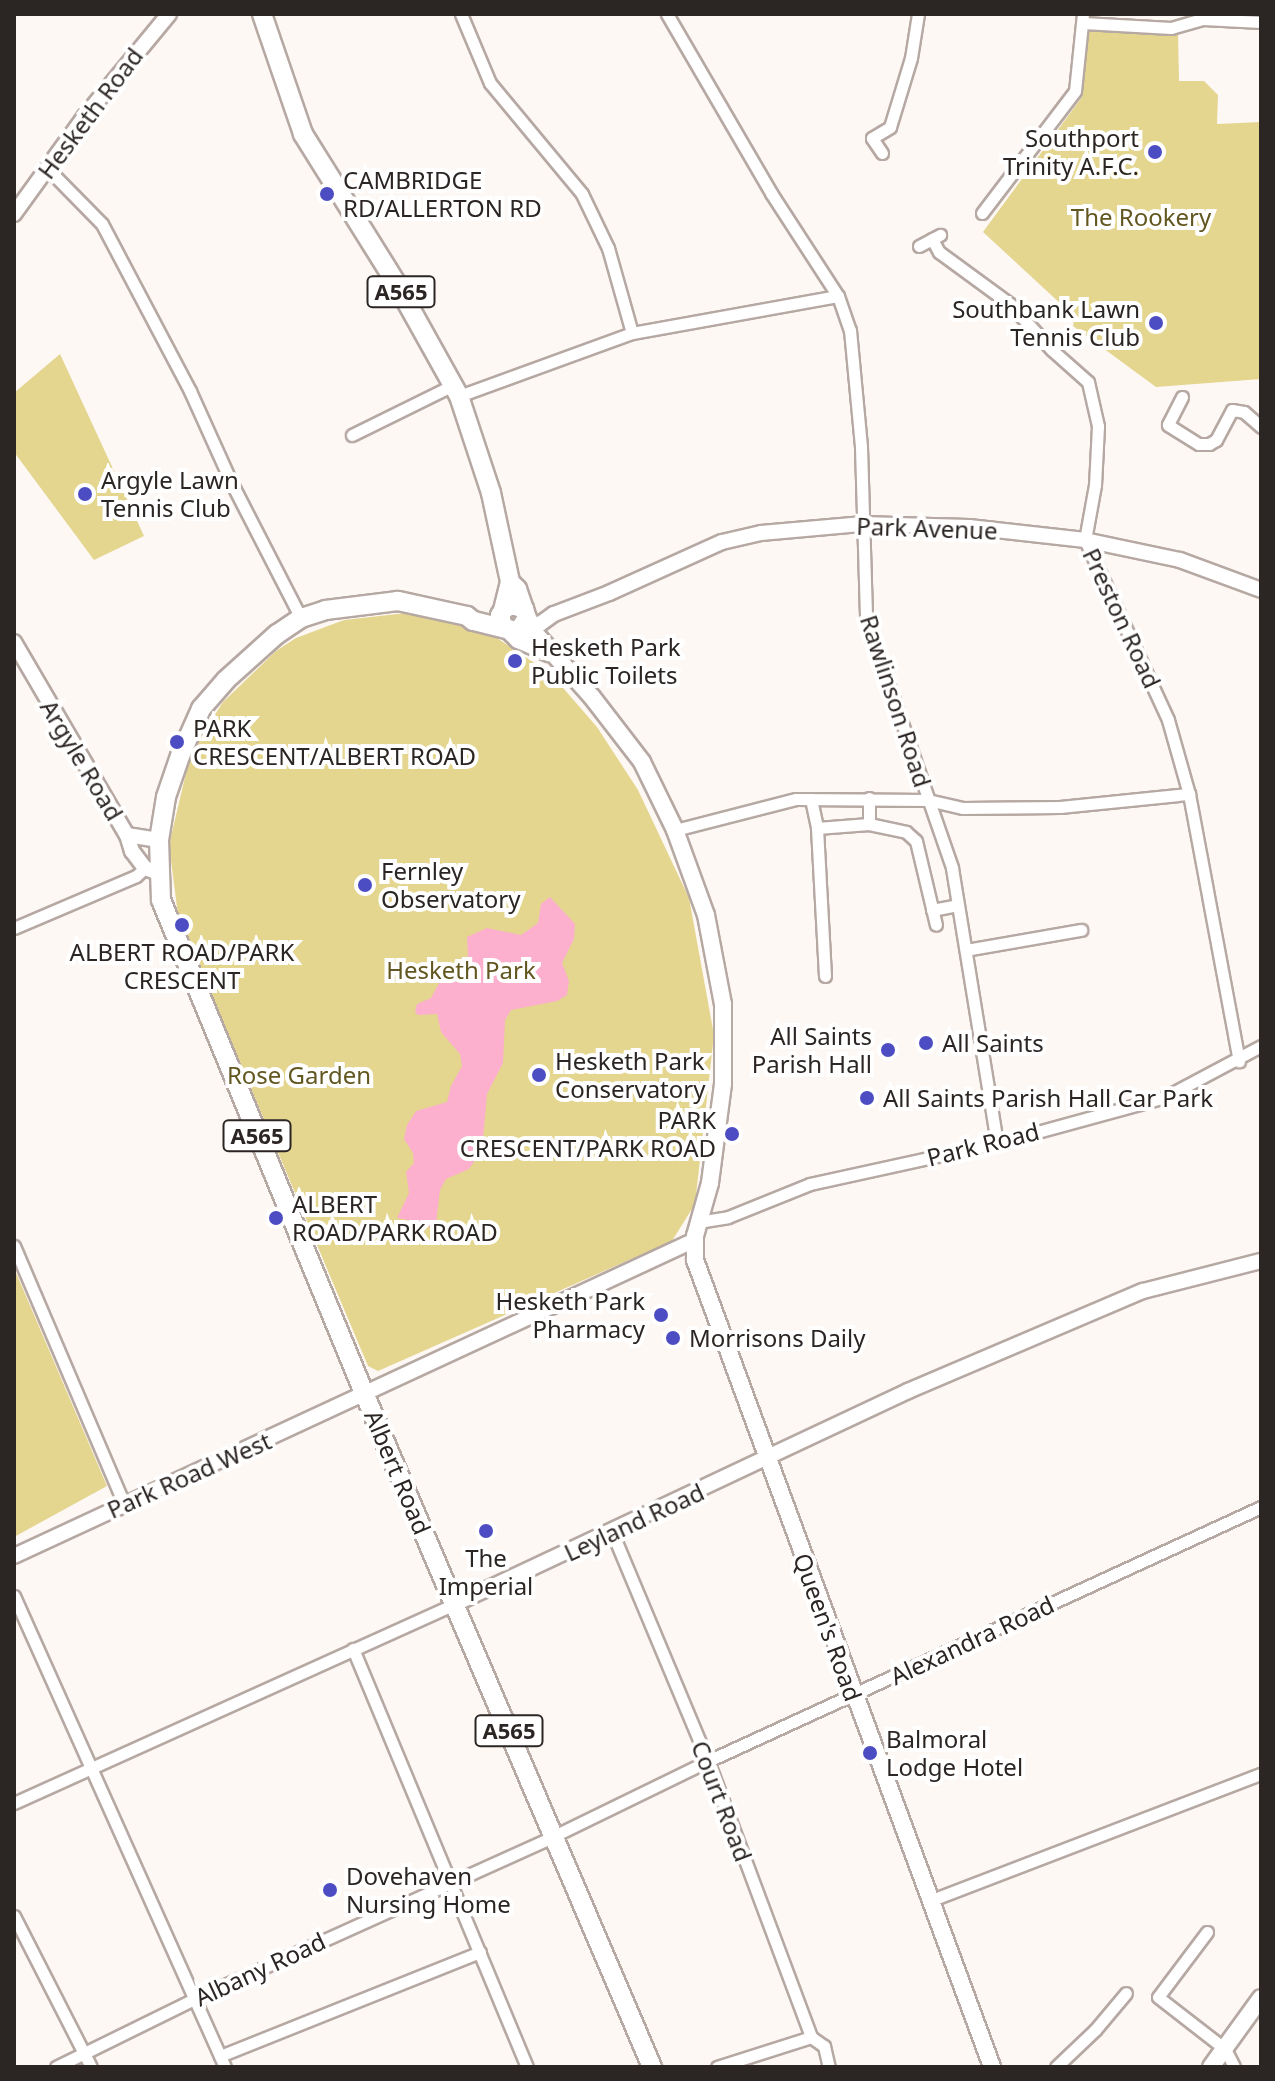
<!DOCTYPE html>
<style>
body{margin:0}
#map{position:relative;width:1275px;height:2081px;overflow:hidden;background:#fef8f5;font-family:"Noto Sans",sans-serif}
div>[style]{position:absolute}
[style*='--x']{left:calc(var(--x)*1px);top:calc(var(--y)*1px);width:calc(var(--w)*1px);rotate:calc(var(--a)*1deg)}
.green>*{inset:0;background:#e4d58f}
.water>*{inset:0;background:#fcb0cd}
.roads{filter:drop-shadow(2px 0 #b6a8a2) drop-shadow(-2px 0 #b6a8a2) drop-shadow(0 2px #b6a8a2) drop-shadow(0 -2px #b6a8a2)}
.minor>*{height:11px;margin:-5.5px;padding:0 5.5px;transform-origin:5.5px;border-radius:5.5px;background:#fff}
.tertiary>*{height:14px;margin:-7px;padding:0 7px;transform-origin:7px;border-radius:7px;background:#fff}
.secondary>*{height:16px;margin:-8px;padding:0 8px;transform-origin:8px;border-radius:8px;background:#fff}
.trunk>*{height:18px;margin:-9px;padding:0 9px;transform-origin:9px;border-radius:9px;background:#fff}
.dots>*{width:22px;height:22px;translate:-50% -50%;box-sizing:border-box;border:4px solid #fff;border-radius:50%}
span{translate:-50% -50%;white-space:nowrap;text-align:center;line-height:1.15;-webkit-text-stroke:8px #fff;paint-order:stroke}
.shield-label span{padding:2px 6px;background:#fff;border:2px solid;border-radius:6px;-webkit-text-stroke-width:0}
.shield-label{font-size:22px;color:#2b2523;font-weight:700}
.street-label{font-size:24px;color:#2b2523}
.poi-label{font-size:24px;color:#2b2523}
.right{translate:-100% -50%;text-align:right}
.left{translate:0 -50%;text-align:left}
.park-label{font-size:24px;color:#625720}
.frame{position:absolute;inset:0;border:16px solid #2b2523;pointer-events:none}
</style>
<div id="map">
<div class="green">
<div style="clip-path:polygon(1088px 31px,1178px 33px,1179px 81px,1204px 81px,1218px 95px,1217px 124px,1261px 122px,1261px 379px,1156px 387px,1073px 326px,1075px 317px,983px 232px,1082px 97px)"></div>
<div style="clip-path:polygon(60px 354px,144px 536px,94px 560px,14px 452px,14px 393px)"></div>
<div style="clip-path:polygon(406px 613px,454px 621px,491px 634px,551px 674px,597px 727px,638px 790px,689px 898px,714px 1035px,695px 1204px,672px 1241px,378px 1371px,368px 1366px,178px 915px,169px 845px,191px 752px,223px 702px,276px 651px,296px 638px,344px 620px)"></div>
<div style="clip-path:polygon(14px 1268px,107px 1486px,14px 1537px)"></div>
</div>
<div class="water">
<div style="clip-path:polygon(550px 897px,575px 924px,574px 939px,562px 963px,569px 981px,567px 995px,557px 1001px,511px 1010px,505px 1020px,503px 1063px,487px 1094px,482px 1150px,469px 1169px,446px 1179px,440px 1190px,435px 1232px,424px 1223px,397px 1218px,409px 1193px,406px 1172px,414px 1163px,413px 1153px,404px 1139px,407px 1125px,416px 1111px,447px 1102px,451px 1086px,462px 1066px,460px 1054px,441px 1032px,437px 1014px,418px 1015px,415px 1012px,417px 1004px,431px 998px,444px 974px,468px 958px,467px 937px,487px 928px,521px 935px,538px 923px,541px 904px)"></div>
</div>
<div class="roads">
<div class="minor">
<div style="--x:461;--y:14;--w:75;--a:67.2"></div>
<div style="--x:490;--y:83;--w:144;--a:50.3"></div>
<div style="--x:582;--y:194;--w:60;--a:64.3"></div>
<div style="--x:608;--y:248;--w:88;--a:74.2"></div>
<div style="--x:667;--y:14;--w:207;--a:59.8"></div>
<div style="--x:771;--y:193;--w:123;--a:57"></div>
<div style="--x:838;--y:296;--w:36;--a:71"></div>
<div style="--x:850;--y:330;--w:118;--a:84.6"></div>
<div style="--x:861;--y:447;--w:172;--a:88.3"></div>
<div style="--x:866;--y:619;--w:263;--a:70.9"></div>
<div style="--x:952;--y:868;--w:279;--a:80.7"></div>
<div style="--x:1083;--y:23;--w:88;--a:3.3"></div>
<div style="--x:1171;--y:28;--w:33;--a:-16"></div>
<div style="--x:1203;--y:19;--w:58;--a:3"></div>
<div style="--x:882;--y:153;--w:18;--a:-124"></div>
<div style="--x:872;--y:138;--w:21;--a:-31"></div>
<div style="--x:890;--y:127;--w:72;--a:-73.1"></div>
<div style="--x:911;--y:58;--w:45;--a:-81"></div>
<div style="--x:47;--y:168;--w:78;--a:45.5"></div>
<div style="--x:102;--y:224;--w:189;--a:62.2"></div>
<div style="--x:190;--y:391;--w:100;--a:65.7"></div>
<div style="--x:231;--y:482;--w:153;--a:62.8"></div>
<div style="--x:982;--y:213;--w:153;--a:-52.7"></div>
<div style="--x:1075;--y:91;--w:77;--a:-84.1"></div>
<div style="--x:932;--y:239;--w:15;--a:62"></div>
<div style="--x:939;--y:252;--w:88;--a:36.2"></div>
<div style="--x:1010;--y:304;--w:62;--a:47.6"></div>
<div style="--x:1052;--y:350;--w:48;--a:41.6"></div>
<div style="--x:1088;--y:382;--w:45;--a:77.2"></div>
<div style="--x:1098;--y:426;--w:59;--a:92.9"></div>
<div style="--x:1095;--y:485;--w:56;--a:100.3"></div>
<div style="--x:1085;--y:540;--w:198;--a:65.2"></div>
<div style="--x:1168;--y:720;--w:77;--a:74.2"></div>
<div style="--x:1189;--y:794;--w:272;--a:79.4"></div>
<div style="--x:919;--y:246;--w:24;--a:-28"></div>
<div style="--x:459;--y:396;--w:184;--a:-20"></div>
<div style="--x:632;--y:333;--w:209;--a:-10.2"></div>
<div style="--x:1182;--y:397;--w:31;--a:117"></div>
<div style="--x:1168;--y:425;--w:36;--a:32"></div>
<div style="--x:1199;--y:444;--w:10;--a:0"></div>
<div style="--x:1209;--y:444;--w:8;--a:-30"></div>
<div style="--x:1216;--y:440;--w:34;--a:-62"></div>
<div style="--x:1232;--y:410;--w:12;--a:9"></div>
<div style="--x:1244;--y:412;--w:23;--a:41"></div>
<div style="--x:352;--y:435;--w:110;--a:-26.3"></div>
<div style="--x:811;--y:799;--w:30;--a:78"></div>
<div style="--x:869;--y:824;--w:26;--a:-90"></div>
<div style="--x:675;--y:830;--w:125;--a:-14.4"></div>
<div style="--x:796;--y:799;--w:132;--a:0.4"></div>
<div style="--x:928;--y:800;--w:36;--a:13"></div>
<div style="--x:963;--y:808;--w:97;--a:-0.6"></div>
<div style="--x:1060;--y:807;--w:130;--a:-5.8"></div>
<div style="--x:932;--y:910;--w:26;--a:-11"></div>
<div style="--x:14;--y:928;--w:133;--a:-23.1"></div>
<div style="--x:136;--y:876;--w:12;--a:-42"></div>
<div style="--x:966;--y:950;--w:117;--a:-9.9"></div>
<div style="--x:825;--y:976;--w:148;--a:-93.1"></div>
<div style="--x:817;--y:828;--w:52;--a:-4.4"></div>
<div style="--x:869;--y:824;--w:38;--a:12"></div>
<div style="--x:906;--y:832;--w:13;--a:42"></div>
<div style="--x:916;--y:841;--w:86;--a:76.6"></div>
<div style="--x:698;--y:1222;--w:30;--a:-9"></div>
<div style="--x:728;--y:1217;--w:88;--a:-21.9"></div>
<div style="--x:810;--y:1184;--w:191;--a:-12.4"></div>
<div style="--x:997;--y:1143;--w:174;--a:-15.3"></div>
<div style="--x:1165;--y:1097;--w:109;--a:-28"></div>
<div style="--x:14;--y:1246;--w:280;--a:66.9"></div>
<div style="--x:612;--y:1532;--w:248;--a:67.3"></div>
<div style="--x:708;--y:1761;--w:295;--a:69.5"></div>
<div style="--x:811;--y:2037;--w:16;--a:35"></div>
<div style="--x:824;--y:2046;--w:22;--a:77"></div>
<div style="--x:14;--y:1596;--w:516;--a:65.87"></div>
<div style="--x:353;--y:1649;--w:453;--a:67.4"></div>
<div style="--x:14;--y:1803;--w:484;--a:-24.3"></div>
<div style="--x:932;--y:1900;--w:352;--a:-21"></div>
<div style="--x:14;--y:1916;--w:169;--a:63"></div>
<div style="--x:1207;--y:1932;--w:81;--a:127"></div>
<div style="--x:1158;--y:1997;--w:85;--a:37.8"></div>
<div style="--x:1225;--y:2049;--w:20;--a:63"></div>
<div style="--x:220;--y:2056;--w:280;--a:-21.8"></div>
<div style="--x:56;--y:2067;--w:156;--a:-26.2"></div>
<div style="--x:196;--y:1998;--w:393;--a:-24.3"></div>
<div style="--x:554;--y:1836;--w:171;--a:-26"></div>
<div style="--x:708;--y:1761;--w:609;--a:-24.67"></div>
<div style="--x:717;--y:2067;--w:99;--a:-17.7"></div>
<div style="--x:1056;--y:2067;--w:54;--a:-43.5"></div>
<div style="--x:1095;--y:2030;--w:48;--a:-50"></div>
</div>
<div class="tertiary">
<div style="--x:14;--y:214;--w:121;--a:-54.1"></div>
<div style="--x:85;--y:116;--w:132;--a:-50.5"></div>
<div style="--x:527;--y:623;--w:13;--a:4"></div>
<div style="--x:540;--y:624;--w:17;--a:-36"></div>
<div style="--x:554;--y:614;--w:59;--a:-20.9"></div>
<div style="--x:609;--y:593;--w:124;--a:-24.3"></div>
<div style="--x:722;--y:542;--w:40;--a:-13"></div>
<div style="--x:761;--y:533;--w:100;--a:-5.1"></div>
<div style="--x:861;--y:524;--w:108;--a:1.6"></div>
<div style="--x:969;--y:527;--w:117;--a:6.4"></div>
<div style="--x:1085;--y:540;--w:97;--a:11.9"></div>
<div style="--x:1180;--y:560;--w:86;--a:20.3"></div>
<div style="--x:14;--y:642;--w:224;--a:59.7"></div>
<div style="--x:127;--y:835;--w:17;--a:73"></div>
<div style="--x:132;--y:851;--w:21;--a:53"></div>
<div style="--x:145;--y:868;--w:15;--a:20"></div>
<div style="--x:127;--y:835;--w:32;--a:9"></div>
<div style="--x:14;--y:1556;--w:751;--a:-24.89"></div>
<div style="--x:455;--y:1604;--w:501;--a:-25.18"></div>
<div style="--x:908;--y:1391;--w:255;--a:-23.1"></div>
<div style="--x:1143;--y:1291;--w:122;--a:-14.3"></div>
</div>
<div class="secondary">
<div style="--x:526;--y:623;--w:99;--a:48.3"></div>
<div style="--x:592;--y:697;--w:82;--a:52.4"></div>
<div style="--x:642;--y:762;--w:76;--a:64.1"></div>
<div style="--x:675;--y:830;--w:90;--a:70"></div>
<div style="--x:706;--y:915;--w:91;--a:79.2"></div>
<div style="--x:723;--y:1004;--w:80;--a:90"></div>
<div style="--x:723;--y:1084;--w:100;--a:97.5"></div>
<div style="--x:710;--y:1183;--w:55;--a:105.8"></div>
<div style="--x:695;--y:1236;--w:24;--a:90"></div>
<div style="--x:695;--y:1260;--w:860;--a:69.79"></div>
<div style="--x:509;--y:631;--w:13;--a:45"></div>
<div style="--x:518;--y:640;--w:34;--a:23"></div>
<div style="--x:1211;--y:2067;--w:85;--a:-54.1"></div>
</div>
<div class="trunk">
<div style="--x:262;--y:14;--w:127;--a:71.1"></div>
<div style="--x:303;--y:134;--w:176;--a:58"></div>
<div style="--x:396;--y:283;--w:129;--a:60.9"></div>
<div style="--x:459;--y:396;--w:102;--a:71.7"></div>
<div style="--x:491;--y:493;--w:91;--a:77.9"></div>
<div style="--x:510;--y:582;--w:29;--a:104"></div>
<div style="--x:510;--y:582;--w:10;--a:45"></div>
<div style="--x:517;--y:589;--w:31;--a:71"></div>
<div style="--x:527;--y:618;--w:17;--a:123"></div>
<div style="--x:518;--y:632;--w:16;--a:-162"></div>
<div style="--x:503;--y:627;--w:12;--a:-104"></div>
<div style="--x:500;--y:615;--w:9;--a:-54"></div>
<div style="--x:505;--y:608;--w:9;--a:-21"></div>
<div style="--x:513;--y:605;--w:12;--a:20"></div>
<div style="--x:506;--y:629;--w:34;--a:-166"></div>
<div style="--x:473;--y:621;--w:8;--a:-140"></div>
<div style="--x:467;--y:616;--w:71;--a:-167.7"></div>
<div style="--x:398;--y:601;--w:73;--a:172.9"></div>
<div style="--x:326;--y:610;--w:26;--a:162"></div>
<div style="--x:301;--y:618;--w:29;--a:146"></div>
<div style="--x:277;--y:634;--w:69;--a:138"></div>
<div style="--x:226;--y:680;--w:38;--a:131"></div>
<div style="--x:201;--y:709;--w:51;--a:114.1"></div>
<div style="--x:180;--y:756;--w:43;--a:108.9"></div>
<div style="--x:166;--y:797;--w:44;--a:99.2"></div>
<div style="--x:159;--y:840;--w:60;--a:88.1"></div>
<div style="--x:161;--y:900;--w:533;--a:67.62"></div>
<div style="--x:364;--y:1393;--w:733;--a:66.86"></div>
</div>
</div>
<div class="dots">
<div style="left:1155px;top:152px;background:#4d4dc3"></div>
<div style="left:327px;top:194px;background:#4d4dc3"></div>
<div style="left:1156px;top:323px;background:#4d4dc3"></div>
<div style="left:85px;top:494px;background:#4d4dc3"></div>
<div style="left:515px;top:661px;background:#4d4dc3"></div>
<div style="left:177px;top:742px;background:#4d4dc3"></div>
<div style="left:365px;top:885px;background:#4d4dc3"></div>
<div style="left:182px;top:925px;background:#4d4dc3"></div>
<div style="left:926px;top:1043px;background:#4d4dc3"></div>
<div style="left:888px;top:1050px;background:#4d4dc3"></div>
<div style="left:539px;top:1075px;background:#4d4dc3"></div>
<div style="left:867px;top:1098px;background:#4d4dc3"></div>
<div style="left:732px;top:1134px;background:#4d4dc3"></div>
<div style="left:276px;top:1218px;background:#4d4dc3"></div>
<div style="left:661px;top:1315px;background:#4d4dc3"></div>
<div style="left:673px;top:1338px;background:#4d4dc3"></div>
<div style="left:486px;top:1531px;background:#4d4dc3"></div>
<div style="left:870px;top:1753px;background:#4d4dc3"></div>
<div style="left:330px;top:1890px;background:#4d4dc3"></div>
</div>
<div class="shield-label">
<span style="left:401px;top:292px">A565</span>
<span style="left:257px;top:1136px">A565</span>
<span style="left:509px;top:1731px">A565</span>
</div>
<div class="street-label">
<span style="left:90px;top:113px;rotate:-53deg">Hesketh Road</span>
<span style="left:927px;top:528px;rotate:2deg">Park Avenue</span>
<span style="left:1122px;top:618px;rotate:65deg">Preston Road</span>
<span style="left:896px;top:701px;rotate:72deg">Rawlinson Road</span>
<span style="left:82px;top:760px;rotate:59deg">Argyle Road</span>
<span style="left:983px;top:1144px;rotate:-14deg">Park Road</span>
<span style="left:398px;top:1472px;rotate:67deg">Albert Road</span>
<span style="left:189px;top:1475px;rotate:-24deg">Park Road West</span>
<span style="left:634px;top:1522px;rotate:-25deg">Leyland Road</span>
<span style="left:828px;top:1627px;rotate:70deg">Queen's Road</span>
<span style="left:972px;top:1640px;rotate:-25deg">Alexandra Road</span>
<span style="left:722px;top:1801px;rotate:69deg">Court Road</span>
<span style="left:260px;top:1969px;rotate:-25deg">Albany Road</span>
</div>
<div class="poi-label">
<span class="right" style="left:1139px;top:152px">Southport<br>Trinity A.F.C.</span>
<span class="left" style="left:343px;top:194px">CAMBRIDGE<br>RD/ALLERTON RD</span>
<span class="right" style="left:1140px;top:323px">Southbank Lawn<br>Tennis Club</span>
<span class="left" style="left:101px;top:494px">Argyle Lawn<br>Tennis Club</span>
<span class="left" style="left:531px;top:661px">Hesketh Park<br>Public Toilets</span>
<span class="left" style="left:193px;top:742px">PARK<br>CRESCENT/ALBERT ROAD</span>
<span class="left" style="left:381px;top:885px">Fernley<br>Observatory</span>
<span style="left:182px;top:966px">ALBERT ROAD/PARK<br>CRESCENT</span>
<span class="right" style="left:872px;top:1050px">All Saints<br>Parish Hall</span>
<span class="left" style="left:942px;top:1043px">All Saints</span>
<span class="left" style="left:555px;top:1075px">Hesketh Park<br>Conservatory</span>
<span class="left" style="left:883px;top:1098px">All Saints Parish Hall Car Park</span>
<span class="right" style="left:716px;top:1134px">PARK<br>CRESCENT/PARK ROAD</span>
<span class="left" style="left:292px;top:1218px">ALBERT<br>ROAD/PARK ROAD</span>
<span class="right" style="left:645px;top:1315px">Hesketh Park<br>Pharmacy</span>
<span class="left" style="left:689px;top:1338px">Morrisons Daily</span>
<span style="left:486px;top:1572px">The<br>Imperial</span>
<span class="left" style="left:886px;top:1753px">Balmoral<br>Lodge Hotel</span>
<span class="left" style="left:346px;top:1890px">Dovehaven<br>Nursing Home</span>
</div>
<div class="park-label">
<span style="left:1141px;top:217px">The Rookery</span>
<span style="left:461px;top:970px">Hesketh Park</span>
<span style="left:299px;top:1075px">Rose Garden</span>
</div>
<div class="frame"></div>
</div>
